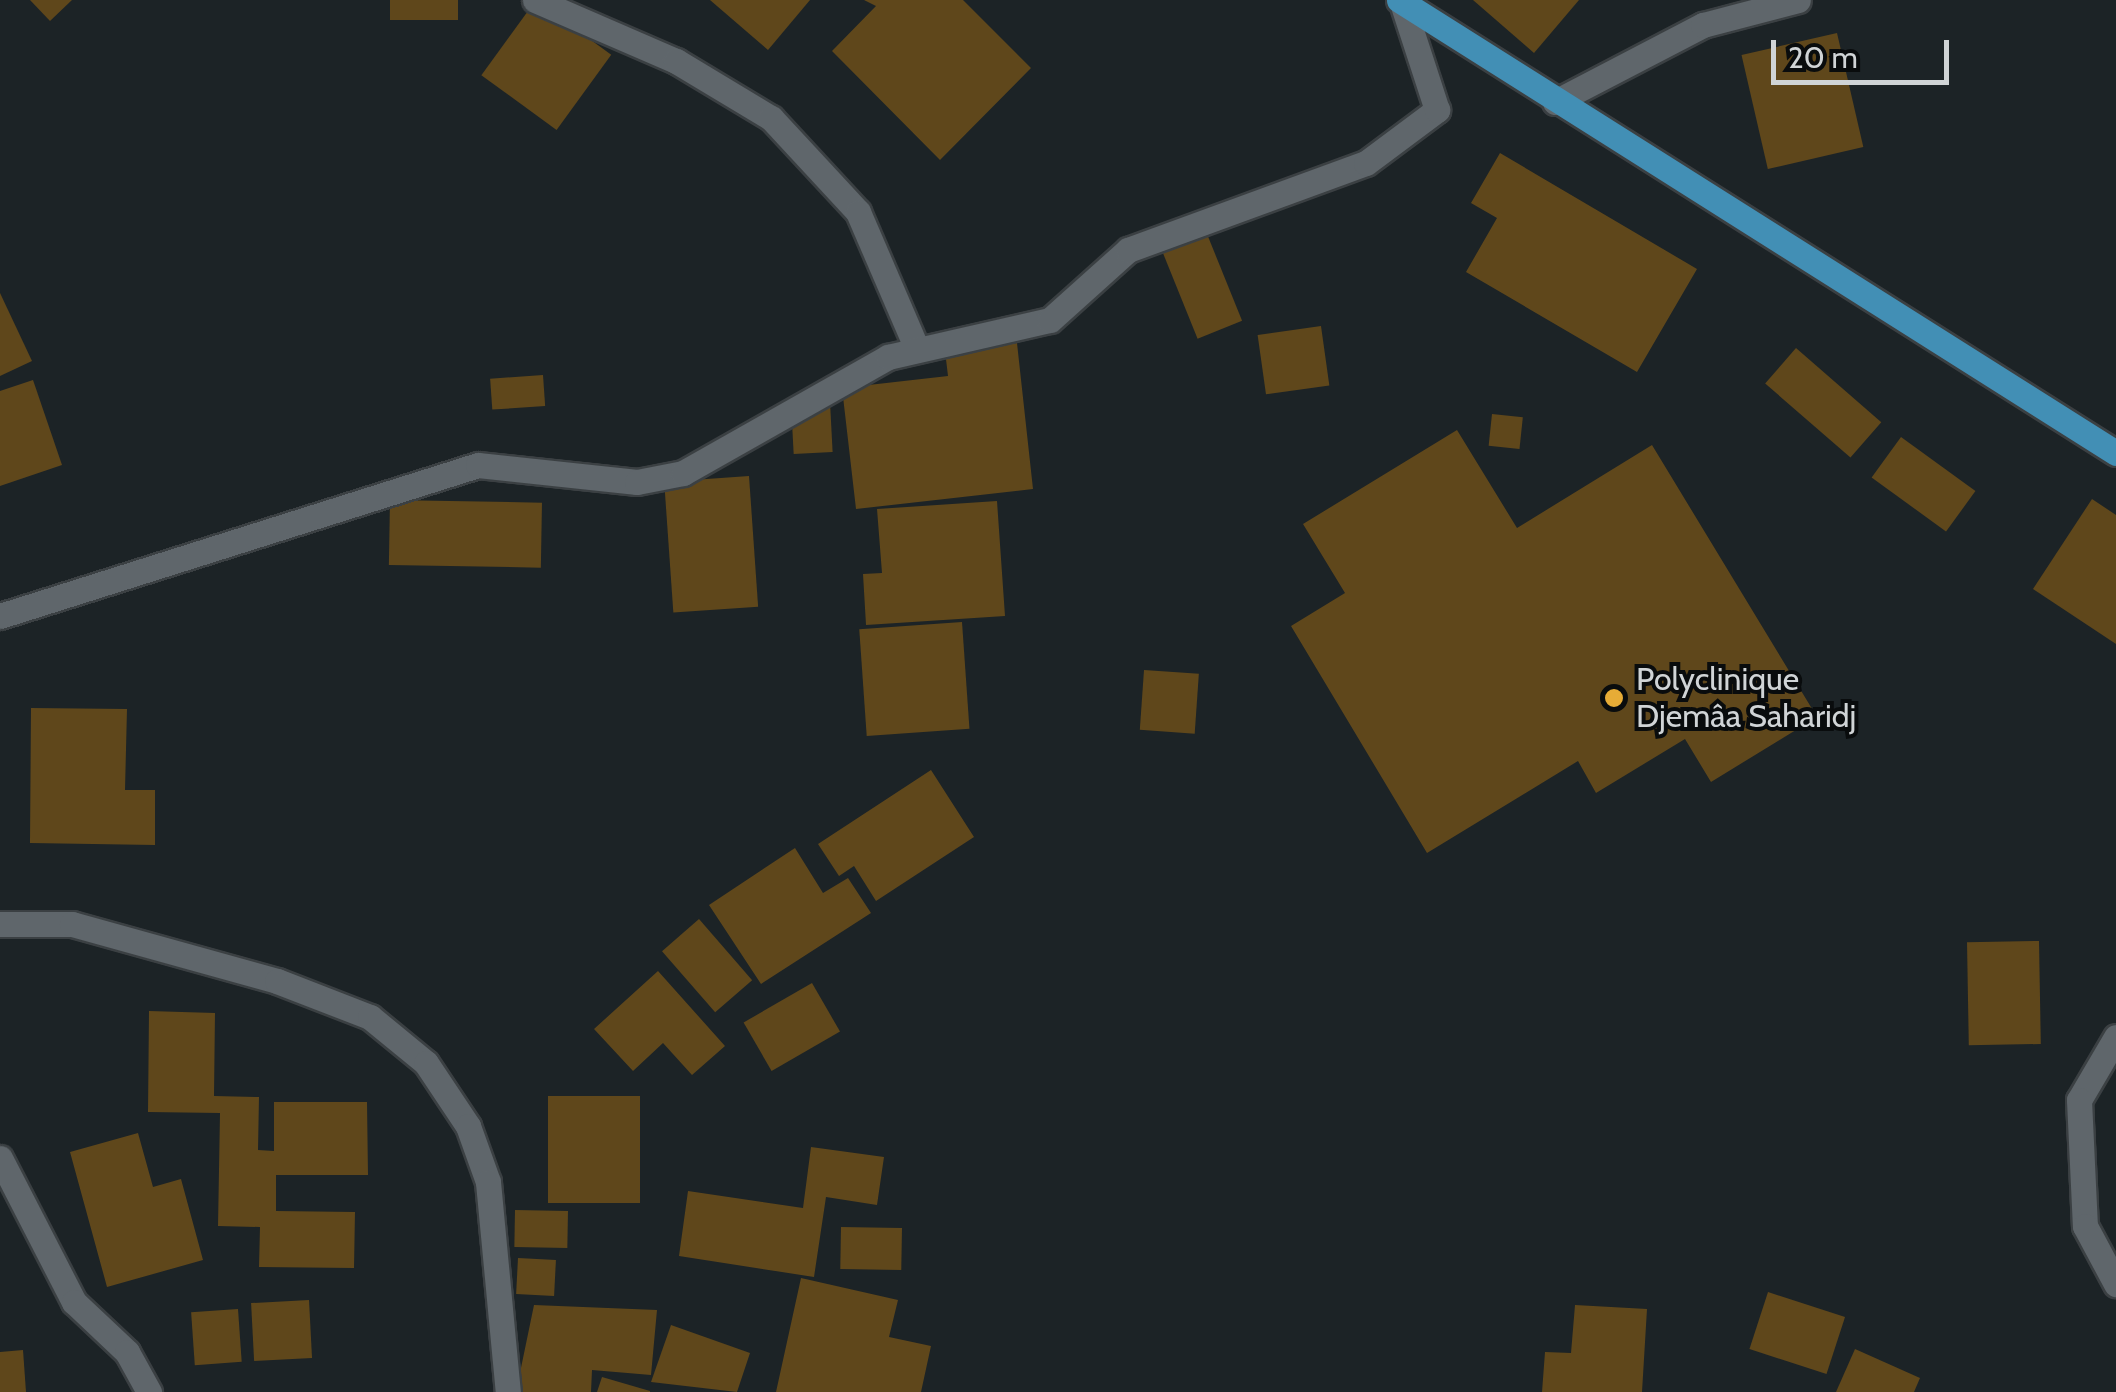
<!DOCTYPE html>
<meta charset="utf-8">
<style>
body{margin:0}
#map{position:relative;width:2116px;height:1392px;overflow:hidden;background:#1c2326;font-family:Cabin,sans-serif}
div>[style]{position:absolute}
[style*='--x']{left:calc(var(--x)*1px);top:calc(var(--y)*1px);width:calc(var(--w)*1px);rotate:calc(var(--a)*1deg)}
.building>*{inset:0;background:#5f471b;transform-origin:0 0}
.roads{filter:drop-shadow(2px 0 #3b4043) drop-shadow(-2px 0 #3b4043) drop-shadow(0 2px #3b4043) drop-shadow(0 -2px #3b4043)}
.minor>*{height:25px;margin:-12.5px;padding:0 12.5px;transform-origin:12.5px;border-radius:12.5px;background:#5f666b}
.major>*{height:25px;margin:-12.5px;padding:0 12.5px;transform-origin:12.5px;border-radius:12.5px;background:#428fb5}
.dots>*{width:28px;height:28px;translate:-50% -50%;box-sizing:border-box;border:5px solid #090c0d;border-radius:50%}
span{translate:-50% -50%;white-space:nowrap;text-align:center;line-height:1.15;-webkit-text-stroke:8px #090c0d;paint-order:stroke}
.poi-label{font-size:32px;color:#d0d4d6}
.left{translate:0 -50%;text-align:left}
.scale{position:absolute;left:1771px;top:40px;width:178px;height:45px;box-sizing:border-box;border:5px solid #d0d4d6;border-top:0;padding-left:12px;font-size:30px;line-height:35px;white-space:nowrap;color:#d0d4d6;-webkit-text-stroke:8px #090c0d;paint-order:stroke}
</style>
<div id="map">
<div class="building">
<div style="clip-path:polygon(30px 0,72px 0,50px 21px)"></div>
<div style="left:390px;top:0;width:68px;height:20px"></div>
<div style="left:536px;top:0;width:93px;height:93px;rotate:36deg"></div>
<div style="clip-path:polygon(710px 0,810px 0,768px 50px)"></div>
<div style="clip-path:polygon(864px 0,963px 0,1031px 68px,940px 160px,832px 51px,876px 6px)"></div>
<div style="clip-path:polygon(1473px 0,1579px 0,1534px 53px)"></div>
<div style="left:1837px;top:33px;width:117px;height:98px;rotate:77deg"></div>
<div style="clip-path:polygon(1500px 153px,1697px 269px,1637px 372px,1466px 272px,1497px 218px,1471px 203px)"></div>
<div style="left:1205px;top:229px;width:99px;height:48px;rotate:68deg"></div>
<div style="clip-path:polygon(0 293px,32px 361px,0 376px)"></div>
<div style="left:1321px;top:326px;width:60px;height:64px;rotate:82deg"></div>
<div style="clip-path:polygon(1017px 343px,1033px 489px,856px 509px,842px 388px,948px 376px,945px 351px)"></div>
<div style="left:1796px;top:348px;width:113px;height:47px;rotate:41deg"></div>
<div style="left:543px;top:375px;width:31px;height:53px;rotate:86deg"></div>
<div style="clip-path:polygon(33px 380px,62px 465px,0 486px,0 391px)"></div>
<div style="left:830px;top:402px;width:50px;height:39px;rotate:87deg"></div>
<div style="left:1492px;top:414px;width:31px;height:32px;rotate:6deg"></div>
<div style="clip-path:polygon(1457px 430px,1517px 528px,1652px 445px,1817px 717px,1711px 782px,1685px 739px,1596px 793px,1578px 761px,1427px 853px,1291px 626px,1345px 593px,1303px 524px)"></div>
<div style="left:1901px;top:437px;width:92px;height:50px;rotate:36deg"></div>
<div style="left:749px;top:476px;width:131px;height:85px;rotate:86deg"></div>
<div style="clip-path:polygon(2092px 499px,2116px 515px,2116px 644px,2033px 589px)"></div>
<div style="left:390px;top:500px;width:152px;height:65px;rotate:1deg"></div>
<div style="clip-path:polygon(997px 501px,1005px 616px,866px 625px,863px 574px,882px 573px,877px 509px)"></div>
<div style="left:962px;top:622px;width:107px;height:103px;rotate:86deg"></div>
<div style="left:1144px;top:670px;width:55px;height:60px;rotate:4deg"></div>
<div style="clip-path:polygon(31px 708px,127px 709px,125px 790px,155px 790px,155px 845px,30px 843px)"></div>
<div style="clip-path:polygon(931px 770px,974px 837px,876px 901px,854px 866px,839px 876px,818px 844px)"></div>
<div style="clip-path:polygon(795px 848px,823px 893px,848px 878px,871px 913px,761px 984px,709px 905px)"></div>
<div style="left:699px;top:919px;width:81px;height:49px;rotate:49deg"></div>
<div style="left:2039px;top:941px;width:103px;height:72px;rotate:89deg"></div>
<div style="clip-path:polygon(658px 971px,725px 1046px,692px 1075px,663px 1043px,633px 1071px,594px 1029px)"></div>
<div style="left:812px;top:983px;width:56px;height:79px;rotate:60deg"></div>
<div style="clip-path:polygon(149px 1011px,215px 1013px,214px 1096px,259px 1097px,258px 1150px,274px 1151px,274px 1102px,367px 1102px,368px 1175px,276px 1175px,276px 1211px,355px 1212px,354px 1268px,259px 1267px,260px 1227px,218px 1226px,220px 1113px,148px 1112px)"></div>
<div style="left:548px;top:1096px;width:92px;height:107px"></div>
<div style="clip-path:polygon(138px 1133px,153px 1187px,181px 1179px,203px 1260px,107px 1287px,70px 1152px)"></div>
<div style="clip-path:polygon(811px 1147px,884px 1157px,877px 1205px,826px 1197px,814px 1277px,679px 1256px,688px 1191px,803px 1208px)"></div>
<div style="left:515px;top:1210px;width:53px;height:37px;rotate:1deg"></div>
<div style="left:841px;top:1227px;width:61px;height:42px;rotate:1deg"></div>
<div style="left:518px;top:1258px;width:38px;height:36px;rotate:3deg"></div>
<div style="clip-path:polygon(801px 1278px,898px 1300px,889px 1337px,931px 1346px,921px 1392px,776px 1392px)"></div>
<div style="left:1768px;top:1292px;width:81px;height:60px;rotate:18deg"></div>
<div style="left:309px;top:1300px;width:58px;height:58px;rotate:87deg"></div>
<div style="clip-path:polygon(534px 1305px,657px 1310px,651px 1375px,592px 1370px,591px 1392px,516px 1392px)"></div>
<div style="clip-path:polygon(1575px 1305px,1647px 1309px,1642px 1392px,1542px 1392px,1545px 1352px,1571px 1353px)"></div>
<div style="left:238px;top:1309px;width:53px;height:47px;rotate:86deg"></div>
<div style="clip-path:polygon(671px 1325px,750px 1353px,737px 1392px,651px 1382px)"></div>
<div style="clip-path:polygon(1855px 1349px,1920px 1378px,1914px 1392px,1836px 1392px)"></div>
<div style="clip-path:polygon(23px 1350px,26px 1392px,0 1392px,0 1352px)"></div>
<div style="clip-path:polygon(602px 1377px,650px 1391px,650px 1392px,597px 1392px)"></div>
</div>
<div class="roads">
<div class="minor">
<div style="--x:535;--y:0;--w:154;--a:23.4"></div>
<div style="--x:676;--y:61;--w:111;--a:31"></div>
<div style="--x:771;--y:118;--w:128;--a:47.2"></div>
<div style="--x:858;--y:212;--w:149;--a:66.7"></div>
<div style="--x:1555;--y:102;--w:167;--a:-27.5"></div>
<div style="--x:1703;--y:25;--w:98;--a:-14.7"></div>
<div style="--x:0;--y:616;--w:501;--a:-17.53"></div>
<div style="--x:478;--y:465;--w:160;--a:6.1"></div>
<div style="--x:637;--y:482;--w:47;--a:-11.1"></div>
<div style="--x:683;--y:473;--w:236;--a:-29.5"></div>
<div style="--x:888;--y:357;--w:166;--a:-12.9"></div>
<div style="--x:1050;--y:320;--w:105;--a:-41.9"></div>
<div style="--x:1128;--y:250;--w:253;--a:-20.1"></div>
<div style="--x:1366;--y:163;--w:89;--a:-36.7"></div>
<div style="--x:1437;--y:110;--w:114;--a:-108"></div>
<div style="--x:0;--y:924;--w:72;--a:0"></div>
<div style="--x:72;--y:924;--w:213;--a:15.5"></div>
<div style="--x:277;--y:981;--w:100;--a:21.2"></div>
<div style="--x:370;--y:1017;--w:72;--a:39.4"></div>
<div style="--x:426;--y:1063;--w:76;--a:56.3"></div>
<div style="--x:468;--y:1126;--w:59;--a:70.3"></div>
<div style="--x:488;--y:1182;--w:211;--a:84.6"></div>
<div style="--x:2116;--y:1037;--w:73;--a:120.4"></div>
<div style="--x:2079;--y:1100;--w:126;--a:87.3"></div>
<div style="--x:2085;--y:1226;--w:66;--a:61.9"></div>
<div style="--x:0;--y:1158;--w:162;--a:62.8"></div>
<div style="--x:74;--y:1302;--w:73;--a:43.3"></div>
<div style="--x:127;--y:1352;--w:46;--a:61.2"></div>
</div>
<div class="major">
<div style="--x:1399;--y:0;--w:848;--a:32.28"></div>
</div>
</div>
<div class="dots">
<div style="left:1614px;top:698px;background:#e7ac36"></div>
</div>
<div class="poi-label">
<span class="left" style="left:1636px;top:698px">Polyclinique<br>Djemâa Saharidj</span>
</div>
<div class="scale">20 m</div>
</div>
